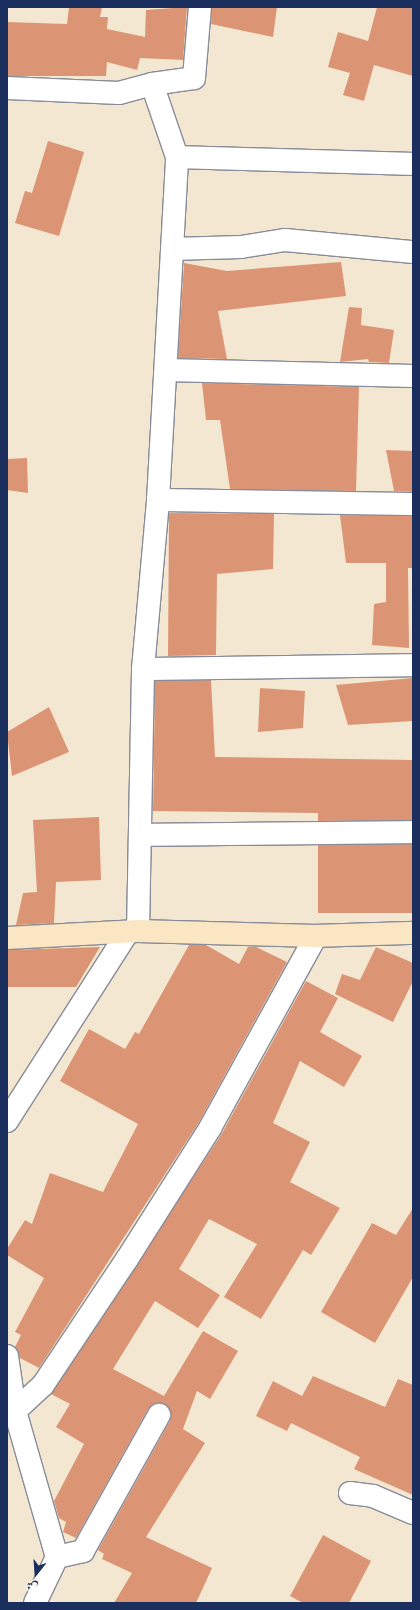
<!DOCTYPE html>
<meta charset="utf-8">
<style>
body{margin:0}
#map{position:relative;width:420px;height:1610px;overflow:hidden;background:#f4e7d1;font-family:"IM FELL Great Primer",Amiri,serif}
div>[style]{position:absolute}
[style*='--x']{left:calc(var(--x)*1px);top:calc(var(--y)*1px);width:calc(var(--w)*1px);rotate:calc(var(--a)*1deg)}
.building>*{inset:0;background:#db9575;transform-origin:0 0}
.roads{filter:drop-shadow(1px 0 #888b98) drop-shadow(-1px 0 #888b98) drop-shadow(0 1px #888b98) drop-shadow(0 -1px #888b98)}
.street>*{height:22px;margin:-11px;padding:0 11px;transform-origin:11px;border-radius:11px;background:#fff}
.secondary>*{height:22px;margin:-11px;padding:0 11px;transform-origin:11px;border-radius:11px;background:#fbe6c4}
span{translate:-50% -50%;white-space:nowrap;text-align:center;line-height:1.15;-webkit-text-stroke:3.5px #f7f3e8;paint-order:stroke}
.frame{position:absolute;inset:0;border:8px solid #1b2f5e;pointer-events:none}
.north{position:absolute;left:16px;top:1554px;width:40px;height:40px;-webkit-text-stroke:3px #f7f3e8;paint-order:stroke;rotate:197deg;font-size:11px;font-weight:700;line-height:16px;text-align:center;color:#1b2f5e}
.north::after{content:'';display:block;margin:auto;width:14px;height:18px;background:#1b2f5e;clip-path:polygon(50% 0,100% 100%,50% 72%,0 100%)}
</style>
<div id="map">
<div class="building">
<div style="clip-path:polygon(69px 7px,102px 7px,100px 17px,108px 17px,107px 29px,145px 37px,146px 10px,187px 7px,183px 60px,140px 58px,137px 70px,107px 62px,106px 76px,7px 76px,7px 22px,67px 24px)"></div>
<div style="clip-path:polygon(212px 7px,277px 7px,273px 37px,211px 24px)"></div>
<div style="clip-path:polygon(377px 7px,413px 7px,413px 76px,374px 65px,364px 101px,343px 95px,350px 73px,328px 67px,338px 32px,368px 41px)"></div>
<div style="clip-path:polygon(48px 141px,84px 152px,59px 236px,15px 223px,25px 191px,32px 193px)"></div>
<div style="clip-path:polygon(341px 262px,346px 296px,218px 311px,227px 359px,178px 358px,184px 263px,227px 271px)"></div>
<div style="clip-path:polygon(349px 307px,362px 308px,361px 325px,394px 330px,389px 363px,369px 362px,368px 359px,340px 362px)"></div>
<div style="clip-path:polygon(202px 383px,359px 387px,356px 491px,230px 489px,220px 420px,206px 420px)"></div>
<div style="clip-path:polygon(386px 450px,413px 451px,413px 492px,394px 491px)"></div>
<div style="clip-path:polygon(27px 458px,28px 493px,7px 490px,7px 459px)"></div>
<div style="clip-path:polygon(169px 513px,274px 514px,273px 569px,217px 574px,216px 655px,168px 656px)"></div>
<div style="clip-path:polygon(340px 515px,413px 516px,413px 568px,408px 568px,409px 648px,372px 645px,374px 604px,386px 602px,386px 563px,346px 563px)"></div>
<div style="clip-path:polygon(413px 678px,413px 721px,348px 725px,336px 685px)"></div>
<div style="clip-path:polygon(211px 680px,215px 757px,413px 760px,413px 820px,318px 821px,318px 813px,153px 811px,155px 681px)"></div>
<div style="clip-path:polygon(260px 688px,305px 691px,303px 728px,258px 732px)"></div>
<div style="clip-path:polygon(49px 707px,69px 752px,12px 776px,7px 732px)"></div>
<div style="clip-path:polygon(99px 817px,101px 880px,56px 882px,54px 923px,16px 925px,23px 893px,37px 892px,33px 820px)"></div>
<div style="left:413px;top:844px;width:69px;height:95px;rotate:90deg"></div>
<div style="clip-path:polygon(189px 945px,206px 945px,239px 964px,248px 947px,256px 947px,287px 962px,199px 1122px,39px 1368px,20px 1358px,15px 1347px,21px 1335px,15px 1332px,44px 1278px,7px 1255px,7px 1249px,25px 1220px,32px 1224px,50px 1173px,103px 1192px,138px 1124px,60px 1081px,89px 1029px,125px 1049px,135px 1032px,139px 1034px)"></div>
<div style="clip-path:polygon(100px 947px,76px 987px,7px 987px,7px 950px)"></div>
<div style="clip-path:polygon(376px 947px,413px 963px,413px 981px,393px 1022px,335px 994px,342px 974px,360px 980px)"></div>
<div style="clip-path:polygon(306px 981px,338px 998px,320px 1032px,362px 1056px,344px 1087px,300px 1061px,273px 1123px,310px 1142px,290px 1182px,340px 1208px,311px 1255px,303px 1250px,261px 1319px,224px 1297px,257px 1244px,209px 1219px,179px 1269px,220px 1295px,198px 1328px,155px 1301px,113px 1369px,164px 1396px,203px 1331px,238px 1351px,210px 1399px,197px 1391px,183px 1429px,205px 1443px,146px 1537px,212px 1568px,196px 1603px,114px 1603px,132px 1573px,102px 1559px,104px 1554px,98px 1550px,170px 1421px,170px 1409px,159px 1403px,148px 1409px,76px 1538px,63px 1532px,66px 1522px,59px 1518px,54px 1501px,84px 1444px,56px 1427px,70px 1404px,51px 1394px,221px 1135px)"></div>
<div style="clip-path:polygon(413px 1208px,413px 1277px,375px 1343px,321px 1312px,372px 1223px,396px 1235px)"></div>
<div style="clip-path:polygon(313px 1376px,385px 1407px,398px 1379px,413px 1385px,413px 1495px,354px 1469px,360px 1457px,291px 1423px,287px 1431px,256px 1416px,273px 1381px,302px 1396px)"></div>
<div style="clip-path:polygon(323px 1535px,371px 1561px,349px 1603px,303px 1603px,290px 1596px)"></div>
</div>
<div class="roads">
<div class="street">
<div style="--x:7;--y:88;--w:112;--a:2.6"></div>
<div style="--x:119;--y:93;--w:34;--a:-15"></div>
<div style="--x:152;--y:84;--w:42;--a:-8.1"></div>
<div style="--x:194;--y:78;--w:71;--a:-85.2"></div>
<div style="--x:177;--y:157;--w:236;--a:1.7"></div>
<div style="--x:172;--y:249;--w:69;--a:-1.7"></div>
<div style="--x:241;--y:247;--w:45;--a:-9"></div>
<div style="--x:285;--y:240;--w:129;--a:5.4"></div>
<div style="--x:166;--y:370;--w:247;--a:1.4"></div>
<div style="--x:158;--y:500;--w:255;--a:0.9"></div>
<div style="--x:143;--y:669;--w:270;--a:-0.8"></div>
<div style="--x:142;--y:835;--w:271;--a:-0.6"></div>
<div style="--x:138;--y:931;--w:262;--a:-88.9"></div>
<div style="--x:143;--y:669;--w:170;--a:-84.9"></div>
<div style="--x:158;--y:500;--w:344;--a:-86.8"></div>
<div style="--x:177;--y:157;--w:77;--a:-108.9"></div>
<div style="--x:7;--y:1121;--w:223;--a:-57.4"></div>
<div style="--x:7;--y:1356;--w:56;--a:81.7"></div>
<div style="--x:15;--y:1411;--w:152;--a:74"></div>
<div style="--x:57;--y:1557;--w:51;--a:115.6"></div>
<div style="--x:7;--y:1412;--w:8;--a:-7"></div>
<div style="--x:15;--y:1411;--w:38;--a:-43"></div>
<div style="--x:43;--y:1385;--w:151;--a:-56.3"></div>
<div style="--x:127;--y:1259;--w:155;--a:-57.6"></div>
<div style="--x:210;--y:1128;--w:219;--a:-61.1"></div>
<div style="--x:350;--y:1493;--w:23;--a:7"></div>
<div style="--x:373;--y:1496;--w:43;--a:23"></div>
<div style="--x:57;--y:1557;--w:27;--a:-13"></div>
<div style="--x:83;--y:1551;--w:156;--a:-60.8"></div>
</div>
<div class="secondary">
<div style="--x:7;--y:938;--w:131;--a:-3.1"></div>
<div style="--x:138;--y:931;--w:178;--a:1.6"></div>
<div style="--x:316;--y:936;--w:97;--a:-1.8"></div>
</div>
</div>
<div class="frame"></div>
<div class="north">ش</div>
</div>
